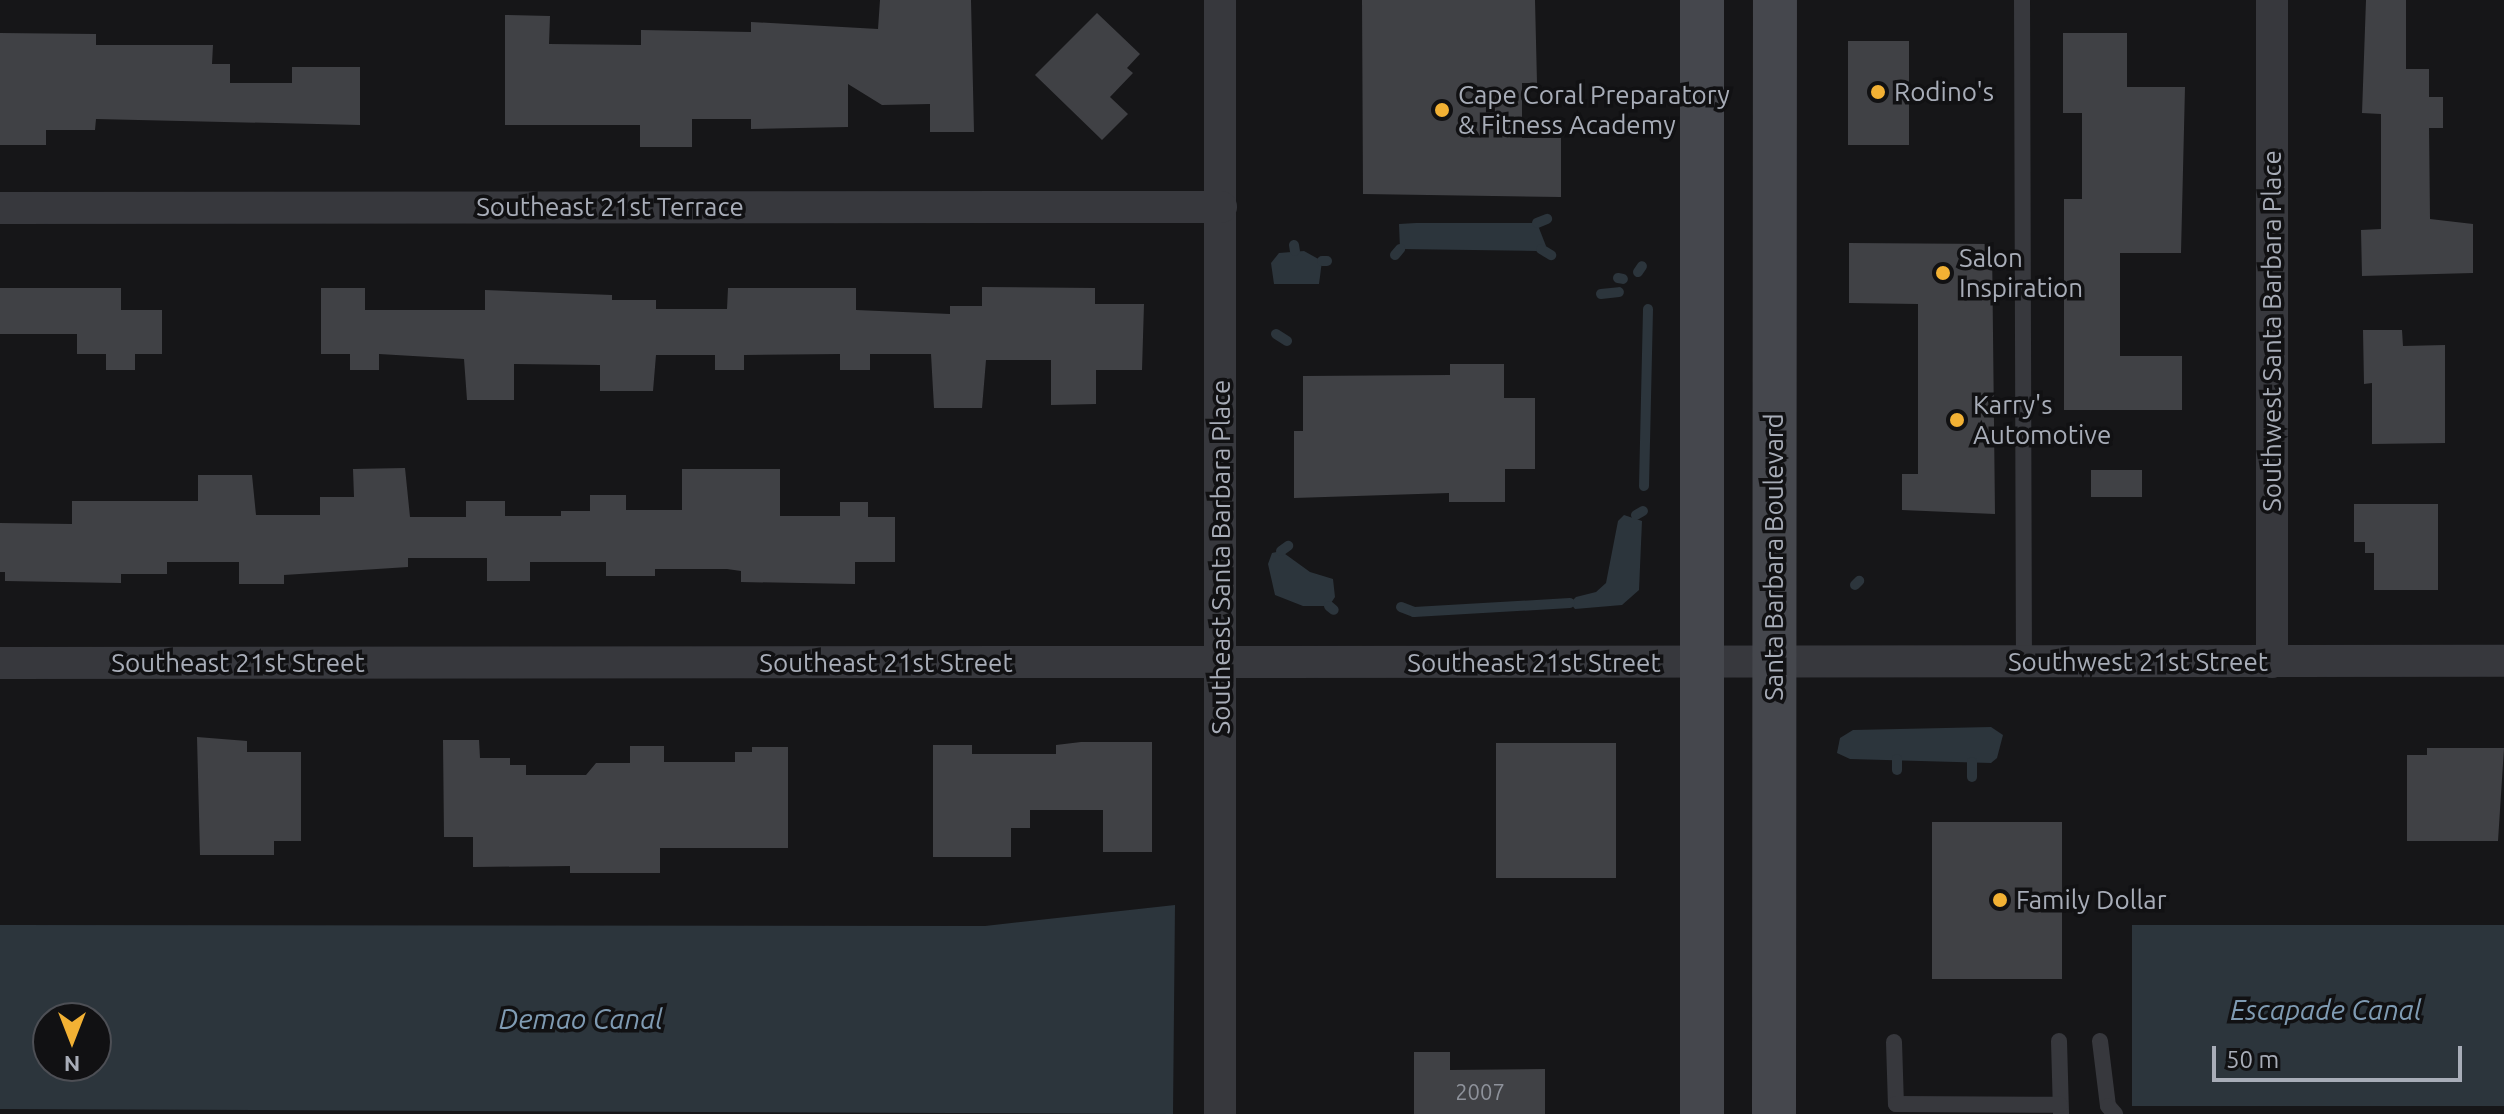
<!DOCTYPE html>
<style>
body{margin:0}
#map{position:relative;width:2504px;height:1114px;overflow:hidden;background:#161618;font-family:Ubuntu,sans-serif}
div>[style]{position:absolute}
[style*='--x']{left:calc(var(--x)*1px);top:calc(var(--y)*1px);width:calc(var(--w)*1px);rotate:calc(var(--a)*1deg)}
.water>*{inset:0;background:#2c353c;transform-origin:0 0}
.stream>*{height:10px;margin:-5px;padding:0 5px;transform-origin:5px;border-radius:5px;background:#2c353c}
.building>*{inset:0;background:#404145;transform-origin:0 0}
.lane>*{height:16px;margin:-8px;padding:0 8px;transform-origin:8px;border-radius:8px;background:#37383d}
.street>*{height:32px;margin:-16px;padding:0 16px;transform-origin:16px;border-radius:16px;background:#37383d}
.secondary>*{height:44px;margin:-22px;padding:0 22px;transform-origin:22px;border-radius:22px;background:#45474d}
.dots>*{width:22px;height:22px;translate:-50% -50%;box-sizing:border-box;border:4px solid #111113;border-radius:50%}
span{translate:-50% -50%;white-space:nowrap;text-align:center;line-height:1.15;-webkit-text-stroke:7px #111113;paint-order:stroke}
.number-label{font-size:22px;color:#8e929b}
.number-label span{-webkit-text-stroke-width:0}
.poi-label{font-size:26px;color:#a8adb8}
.left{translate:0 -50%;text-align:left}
.street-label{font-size:26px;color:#a8adb8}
.water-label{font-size:28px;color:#7f9bb3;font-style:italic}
.north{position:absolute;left:32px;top:1002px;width:80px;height:80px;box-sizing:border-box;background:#111113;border:2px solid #4d4f55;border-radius:50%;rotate:180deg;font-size:22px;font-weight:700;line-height:32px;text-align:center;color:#a8adb8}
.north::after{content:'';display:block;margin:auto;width:28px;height:36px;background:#f2b134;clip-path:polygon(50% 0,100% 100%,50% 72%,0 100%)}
.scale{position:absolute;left:2212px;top:1046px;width:250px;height:36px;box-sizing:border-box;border:4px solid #a8adb8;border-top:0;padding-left:10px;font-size:24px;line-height:28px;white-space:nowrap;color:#a8adb8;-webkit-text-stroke:6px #111113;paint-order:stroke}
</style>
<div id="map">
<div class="water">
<div style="clip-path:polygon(1416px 223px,1537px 223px,1546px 246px,1537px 251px,1400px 249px,1399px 224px)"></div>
<div style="clip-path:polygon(1304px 251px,1322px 261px,1319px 284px,1274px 284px,1271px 263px,1279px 253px)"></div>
<div style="clip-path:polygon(1624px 515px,1642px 521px,1639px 590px,1622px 605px,1575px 609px,1570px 603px,1576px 597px,1596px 592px,1606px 583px,1618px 521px)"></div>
<div style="clip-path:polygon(1281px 551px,1310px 572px,1333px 579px,1335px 597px,1329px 606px,1303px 606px,1275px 595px,1268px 564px,1272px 553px)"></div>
<div style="clip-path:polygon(1991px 727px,2003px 735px,1997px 758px,1991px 763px,1850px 759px,1837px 753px,1840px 738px,1853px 730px)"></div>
<div style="clip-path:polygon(evenodd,1175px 905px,1173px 1114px,0 1109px,0 925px,985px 926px,1175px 905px,48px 1018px,96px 1018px,96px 1066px,48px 1066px,48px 1018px)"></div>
<div style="left:2504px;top:925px;width:181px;height:372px;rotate:90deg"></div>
</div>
<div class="stream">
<div style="--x:1537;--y:223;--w:11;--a:-22"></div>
<div style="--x:1294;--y:245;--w:6;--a:81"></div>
<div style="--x:1541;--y:249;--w:12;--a:31"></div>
<div style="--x:1395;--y:255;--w:8;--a:-50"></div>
<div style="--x:1322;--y:261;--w:5;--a:0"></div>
<div style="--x:1638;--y:272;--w:7;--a:-56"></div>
<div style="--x:1618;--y:278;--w:5;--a:11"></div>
<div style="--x:1601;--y:294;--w:18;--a:-6"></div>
<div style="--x:1276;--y:334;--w:13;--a:32"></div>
<div style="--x:1644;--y:486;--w:177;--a:-88.7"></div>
<div style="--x:1636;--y:515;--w:8;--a:-30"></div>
<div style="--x:1281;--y:551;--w:9;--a:-36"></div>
<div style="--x:1855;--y:585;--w:6;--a:-45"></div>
<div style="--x:1329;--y:606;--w:6;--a:39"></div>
<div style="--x:1401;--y:607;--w:14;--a:21"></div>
<div style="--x:1414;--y:612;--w:156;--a:-3.3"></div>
<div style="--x:1897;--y:759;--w:11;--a:90"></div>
<div style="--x:1972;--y:762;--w:15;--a:90"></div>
</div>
<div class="building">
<div style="clip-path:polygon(880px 0,971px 0,974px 132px,930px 132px,930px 104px,882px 105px,848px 84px,848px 127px,751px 129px,751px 119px,692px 119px,692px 147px,640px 147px,640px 125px,505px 125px,505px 15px,550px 16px,549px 44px,641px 45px,641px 30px,751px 32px,751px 22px,878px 29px)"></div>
<div style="clip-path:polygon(1362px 0,1535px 0,1537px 83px,1522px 83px,1522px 138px,1561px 138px,1561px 197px,1363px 194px)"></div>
<div style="clip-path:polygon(2366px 0,2406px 0,2406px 69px,2429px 69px,2429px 97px,2443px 97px,2443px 128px,2429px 128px,2430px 219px,2473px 224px,2473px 273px,2362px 276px,2361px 230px,2381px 229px,2381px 114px,2362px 113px)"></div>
<div style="clip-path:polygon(1097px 13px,1140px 54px,1127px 68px,1133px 73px,1110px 97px,1128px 114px,1102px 140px,1035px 75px)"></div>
<div style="clip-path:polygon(0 33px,96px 34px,96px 45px,213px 45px,212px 64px,230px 64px,230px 83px,292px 83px,292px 67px,360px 67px,360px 125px,96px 119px,95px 130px,46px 130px,46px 145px,0 145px)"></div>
<div style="clip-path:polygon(2063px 33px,2127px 33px,2127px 87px,2185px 87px,2181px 253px,2120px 253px,2120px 356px,2182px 356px,2182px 410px,2064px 410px,2064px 199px,2082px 199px,2082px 113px,2063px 113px)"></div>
<div style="left:1848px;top:41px;width:61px;height:104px"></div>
<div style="clip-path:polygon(1849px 243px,1992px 244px,1995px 514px,1902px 510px,1902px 474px,1918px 474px,1918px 304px,1849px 303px)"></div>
<div style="clip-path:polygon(982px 287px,1095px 288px,1095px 304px,1144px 304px,1142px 370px,1096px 370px,1096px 404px,1051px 405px,1051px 360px,986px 360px,982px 408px,934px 408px,931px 354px,870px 354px,870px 370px,840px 370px,840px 354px,744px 355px,744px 370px,715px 370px,715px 355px,656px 355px,653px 391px,600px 391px,600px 365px,514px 364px,514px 400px,467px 400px,464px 359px,379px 354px,379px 370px,350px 370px,350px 354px,321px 354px,321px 288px,365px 288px,365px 310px,485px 310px,485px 290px,612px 295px,612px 300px,656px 300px,656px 309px,727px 309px,728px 288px,856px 288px,856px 310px,950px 314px,950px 306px,982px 306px)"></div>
<div style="clip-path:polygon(0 288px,121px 288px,121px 310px,162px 310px,162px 354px,135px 354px,135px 370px,106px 370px,106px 354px,77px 354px,77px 334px,0 334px)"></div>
<div style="clip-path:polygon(2363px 330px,2402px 330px,2403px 346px,2445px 345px,2445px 443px,2372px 444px,2372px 383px,2364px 384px)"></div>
<div style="clip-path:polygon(1450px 364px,1504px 364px,1504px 398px,1535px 398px,1535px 469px,1505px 469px,1505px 502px,1449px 502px,1449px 493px,1294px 498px,1294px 431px,1303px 431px,1303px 376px,1450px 375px)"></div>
<div style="clip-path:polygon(405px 468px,410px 517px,466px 517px,466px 501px,505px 501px,505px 516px,561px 516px,561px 511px,590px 511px,590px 495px,626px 495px,626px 510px,682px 510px,682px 469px,780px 469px,780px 516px,840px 516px,840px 502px,868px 502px,868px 517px,895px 517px,895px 562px,855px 562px,855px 584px,741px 582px,741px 571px,727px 569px,655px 569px,655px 576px,606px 576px,606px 562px,530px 562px,530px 581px,487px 581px,487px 558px,408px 558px,408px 567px,284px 575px,284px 584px,239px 584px,239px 562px,167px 562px,167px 574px,121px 574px,121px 583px,5px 581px,5px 572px,0 572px,0 523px,72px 524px,72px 501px,198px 501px,198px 475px,252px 475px,256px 515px,320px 515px,320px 497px,354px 497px,353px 469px)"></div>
<div style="left:2091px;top:470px;width:51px;height:27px"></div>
<div style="clip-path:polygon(2354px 504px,2438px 504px,2438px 590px,2374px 590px,2374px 553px,2365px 553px,2365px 542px,2354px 542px)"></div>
<div style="clip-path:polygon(197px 737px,247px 741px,247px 752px,301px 752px,301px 841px,274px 841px,274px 855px,200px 855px)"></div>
<div style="clip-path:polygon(443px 740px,479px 740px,480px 758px,510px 758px,510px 765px,526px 765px,526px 775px,586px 775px,596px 763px,630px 763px,630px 746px,664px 746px,664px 762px,735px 762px,735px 752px,752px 752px,752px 747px,788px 747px,788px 848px,660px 848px,660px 873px,570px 873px,570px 866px,473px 867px,473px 837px,444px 837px)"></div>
<div style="clip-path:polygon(1081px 742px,1152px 742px,1152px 852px,1103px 852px,1103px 810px,1030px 810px,1030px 828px,1011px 828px,1011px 857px,933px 857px,933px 745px,972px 745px,972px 754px,1056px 754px,1056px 745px)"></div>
<div style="left:1496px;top:743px;width:120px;height:135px"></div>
<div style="clip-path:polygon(2427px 748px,2504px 748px,2498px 841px,2407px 841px,2407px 755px,2427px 755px)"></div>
<div style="left:1932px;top:822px;width:130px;height:157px"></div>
<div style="clip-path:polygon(1414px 1052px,1450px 1052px,1450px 1070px,1545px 1069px,1545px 1114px,1414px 1114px)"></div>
</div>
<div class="lane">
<div style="--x:2022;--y:0;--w:663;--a:89.83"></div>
<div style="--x:2059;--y:1041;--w:73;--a:88.4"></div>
<div style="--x:2100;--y:1041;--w:65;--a:83"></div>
<div style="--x:2108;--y:1106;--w:11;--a:49"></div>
<div style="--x:1894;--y:1042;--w:62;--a:88.2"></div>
<div style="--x:1896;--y:1104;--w:164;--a:0.3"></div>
</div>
<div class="street">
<div style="--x:1220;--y:0;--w:1114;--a:90"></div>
<div style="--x:0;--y:208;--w:1221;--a:-0.05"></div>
<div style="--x:2272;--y:662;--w:662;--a:-90"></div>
<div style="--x:0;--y:663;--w:2504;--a:-0.05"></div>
</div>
<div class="secondary">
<div style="--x:1702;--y:0;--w:1114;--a:90"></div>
<div style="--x:1774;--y:1114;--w:1114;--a:-89.95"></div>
</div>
<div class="dots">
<div style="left:1878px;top:92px;background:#f2b134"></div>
<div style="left:1442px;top:110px;background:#f2b134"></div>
<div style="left:1943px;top:273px;background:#f2b134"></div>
<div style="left:1957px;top:420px;background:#f2b134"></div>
<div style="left:2000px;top:900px;background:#f2b134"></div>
</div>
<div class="number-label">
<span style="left:1480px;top:1092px">2007</span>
</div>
<div class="poi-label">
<span class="left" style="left:1894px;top:92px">Rodino's</span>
<span class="left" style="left:1458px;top:110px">Cape Coral Preparatory<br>&amp; Fitness Academy</span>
<span class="left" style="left:1959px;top:273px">Salon<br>Inspiration</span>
<span class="left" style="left:1973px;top:420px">Karry's<br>Automotive</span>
<span class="left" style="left:2016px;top:900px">Family Dollar</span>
</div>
<div class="street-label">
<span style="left:610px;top:207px">Southeast 21st Terrace</span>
<span style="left:2272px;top:331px;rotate:-90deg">Southwest Santa Barbara Place</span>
<span style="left:1221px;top:557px;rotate:-90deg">Southeast Santa Barbara Place</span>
<span style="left:1774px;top:557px;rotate:-90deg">Santa Barbara Boulevard</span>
<span style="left:2138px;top:662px">Southwest 21st Street</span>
<span style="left:238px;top:663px">Southeast 21st Street</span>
<span style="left:886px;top:663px">Southeast 21st Street</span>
<span style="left:1534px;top:663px">Southeast 21st Street</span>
</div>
<div class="water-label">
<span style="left:2326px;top:1010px">Escapade Canal</span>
<span style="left:581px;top:1019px">Demao Canal</span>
</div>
<div class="north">N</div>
<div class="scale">50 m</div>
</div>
